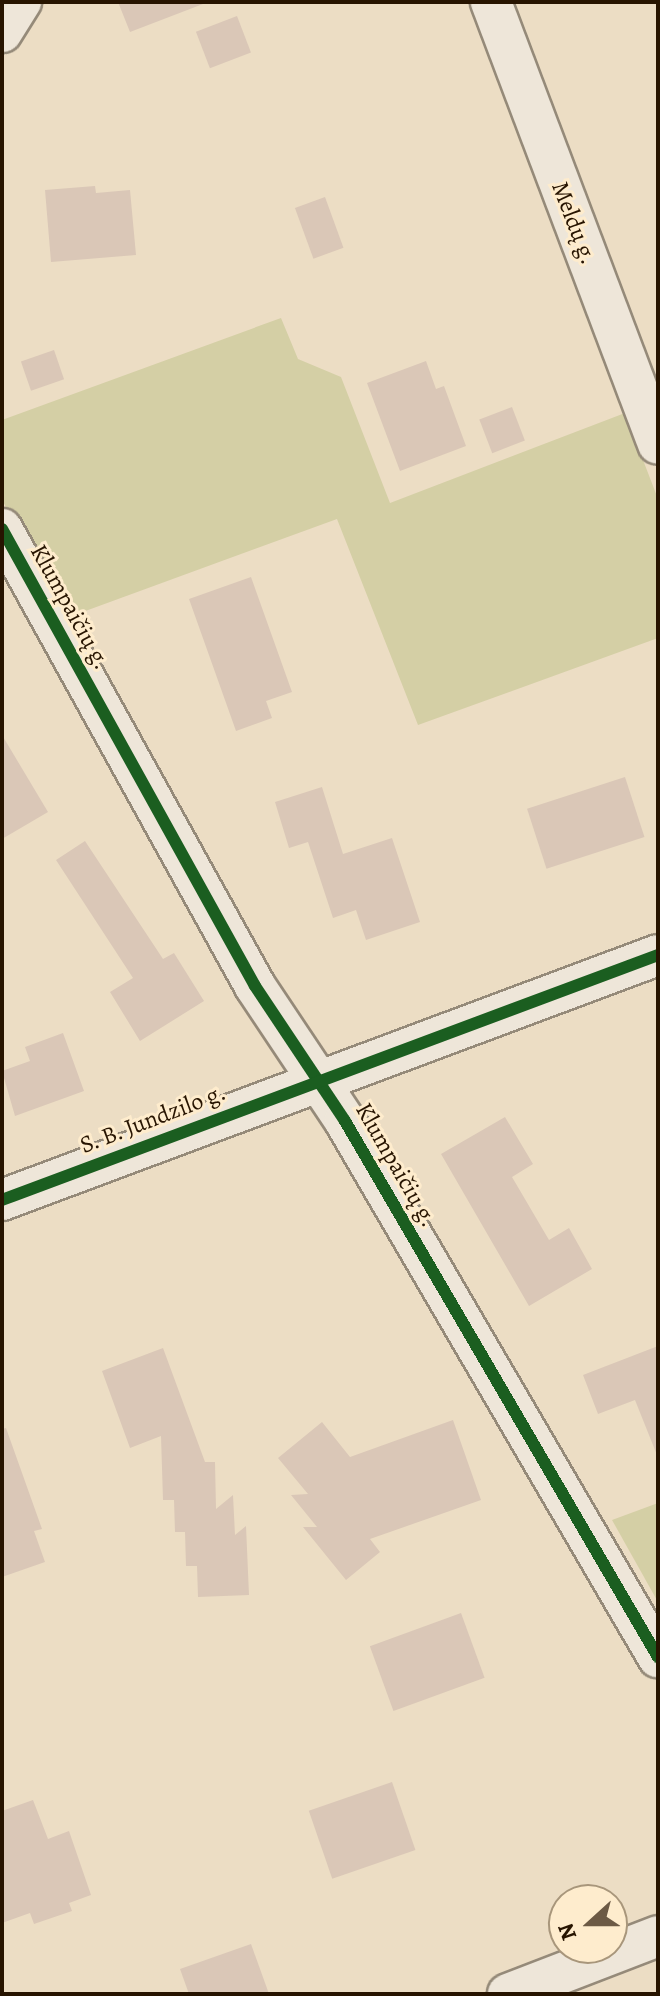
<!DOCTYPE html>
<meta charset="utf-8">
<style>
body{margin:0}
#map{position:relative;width:660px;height:1996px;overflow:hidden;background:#ecddc4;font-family:Alegreya,serif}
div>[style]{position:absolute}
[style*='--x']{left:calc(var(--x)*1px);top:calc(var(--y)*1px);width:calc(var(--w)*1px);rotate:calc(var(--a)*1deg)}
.green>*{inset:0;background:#d4cfa5}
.building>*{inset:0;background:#dac7b7;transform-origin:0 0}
.roads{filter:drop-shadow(2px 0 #958a79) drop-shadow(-2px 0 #958a79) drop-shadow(0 2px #958a79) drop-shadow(0 -2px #958a79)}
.minor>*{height:40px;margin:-20px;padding:0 20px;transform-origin:20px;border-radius:20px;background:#eee6d9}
.cycleway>*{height:12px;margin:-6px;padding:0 6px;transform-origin:6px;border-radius:6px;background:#1b5e20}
span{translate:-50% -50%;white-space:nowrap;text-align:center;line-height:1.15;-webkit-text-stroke:6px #feeccd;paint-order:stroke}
.street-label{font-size:24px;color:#271400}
.frame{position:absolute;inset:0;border:4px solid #271400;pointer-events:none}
.north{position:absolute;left:548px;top:1884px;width:80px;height:80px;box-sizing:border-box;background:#feeccd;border:2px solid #a8967b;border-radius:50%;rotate:249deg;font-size:22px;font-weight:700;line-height:32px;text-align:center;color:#271400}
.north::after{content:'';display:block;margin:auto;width:28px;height:36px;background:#6c5a45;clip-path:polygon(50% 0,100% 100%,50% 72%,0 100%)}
</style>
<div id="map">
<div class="green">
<div style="clip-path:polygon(281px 318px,298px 359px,341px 377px,390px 503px,625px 413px,658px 499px,658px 638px,418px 725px,337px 519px,69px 617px,2px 500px,2px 420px)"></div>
<div style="clip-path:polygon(658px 1503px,658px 1602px,612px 1520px)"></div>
</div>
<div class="building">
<div style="clip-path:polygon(118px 2px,202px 2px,203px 4px,130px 32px)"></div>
<div style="left:237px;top:16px;width:39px;height:44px;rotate:69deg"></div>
<div style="clip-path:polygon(95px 186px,96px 193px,130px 190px,136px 255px,51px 262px,45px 190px)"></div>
<div style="left:325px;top:197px;width:54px;height:32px;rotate:70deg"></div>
<div style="left:54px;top:350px;width:31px;height:35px;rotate:71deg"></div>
<div style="clip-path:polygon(426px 361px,436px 389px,444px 386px,466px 446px,400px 471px,367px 383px)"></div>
<div style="left:512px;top:407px;width:36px;height:35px;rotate:69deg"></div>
<div style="clip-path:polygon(251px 577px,292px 692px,266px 701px,272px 718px,236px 731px,189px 599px)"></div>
<div style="clip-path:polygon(2px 735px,48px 812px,2px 839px)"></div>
<div style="left:625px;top:777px;width:63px;height:103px;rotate:72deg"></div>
<div style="clip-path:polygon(322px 787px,343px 854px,392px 838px,420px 922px,366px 940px,356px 910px,333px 918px,308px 842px,289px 848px,275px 802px)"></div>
<div style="clip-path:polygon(85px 841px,163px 959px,174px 953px,204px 1001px,140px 1041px,110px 992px,133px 978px,56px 860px)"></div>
<div style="clip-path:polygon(63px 1033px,84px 1091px,15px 1116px,2px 1071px,30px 1061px,25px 1047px)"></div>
<div style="clip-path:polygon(505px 1117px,533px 1164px,512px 1177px,549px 1240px,569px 1228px,592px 1269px,529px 1306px,441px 1154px)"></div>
<div style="clip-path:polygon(658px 1346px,658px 1455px,657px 1455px,635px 1400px,598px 1414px,583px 1375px)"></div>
<div style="clip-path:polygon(163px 1348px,205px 1462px,215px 1462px,216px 1509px,233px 1495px,235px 1535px,246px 1526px,249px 1595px,198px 1597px,197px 1566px,186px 1566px,185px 1532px,175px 1532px,174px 1500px,163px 1500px,161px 1436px,130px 1448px,102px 1371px)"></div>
<div style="clip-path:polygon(453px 1420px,481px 1500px,370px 1539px,380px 1552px,346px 1580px,303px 1527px,317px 1527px,291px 1495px,308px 1494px,278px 1458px,322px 1422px,350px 1457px)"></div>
<div style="clip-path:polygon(6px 1428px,42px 1529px,34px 1531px,45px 1562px,2px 1577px,2px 1429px)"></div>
<div style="left:461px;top:1613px;width:69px;height:97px;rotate:70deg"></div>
<div style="left:392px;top:1782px;width:72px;height:88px;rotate:71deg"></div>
<div style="clip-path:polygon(33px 1800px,48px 1839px,69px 1831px,91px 1895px,69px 1903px,72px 1911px,34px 1924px,30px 1913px,2px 1923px,2px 1811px)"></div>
<div style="clip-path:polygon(251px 1944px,269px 1994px,189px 1994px,180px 1969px)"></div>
</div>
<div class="roads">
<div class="minor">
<div style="--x:491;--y:2;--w:472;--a:69.3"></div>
<div style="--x:2;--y:32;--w:36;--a:-58"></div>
<div style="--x:2;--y:529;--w:522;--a:61.03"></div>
<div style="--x:255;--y:986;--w:162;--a:56.3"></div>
<div style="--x:345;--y:1121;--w:621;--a:59.72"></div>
<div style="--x:2;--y:1200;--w:700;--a:-20.48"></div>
<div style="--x:508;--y:1994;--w:161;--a:-21.1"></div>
</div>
</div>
<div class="cycleway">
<div style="--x:2;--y:529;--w:522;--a:61.03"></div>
<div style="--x:255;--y:986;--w:162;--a:56.3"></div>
<div style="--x:345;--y:1121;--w:621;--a:59.72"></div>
<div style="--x:2;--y:1200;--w:700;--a:-20.48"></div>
</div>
<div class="street-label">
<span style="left:574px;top:223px;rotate:69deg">Meldų g.</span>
<span style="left:70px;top:607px;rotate:61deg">Klumpaičių g.</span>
<span style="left:153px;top:1119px;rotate:-21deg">S. B. Jundzilo g.</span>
<span style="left:396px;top:1165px;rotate:60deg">Klumpaičių g.</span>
</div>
<div class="frame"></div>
<div class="north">N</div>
</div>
